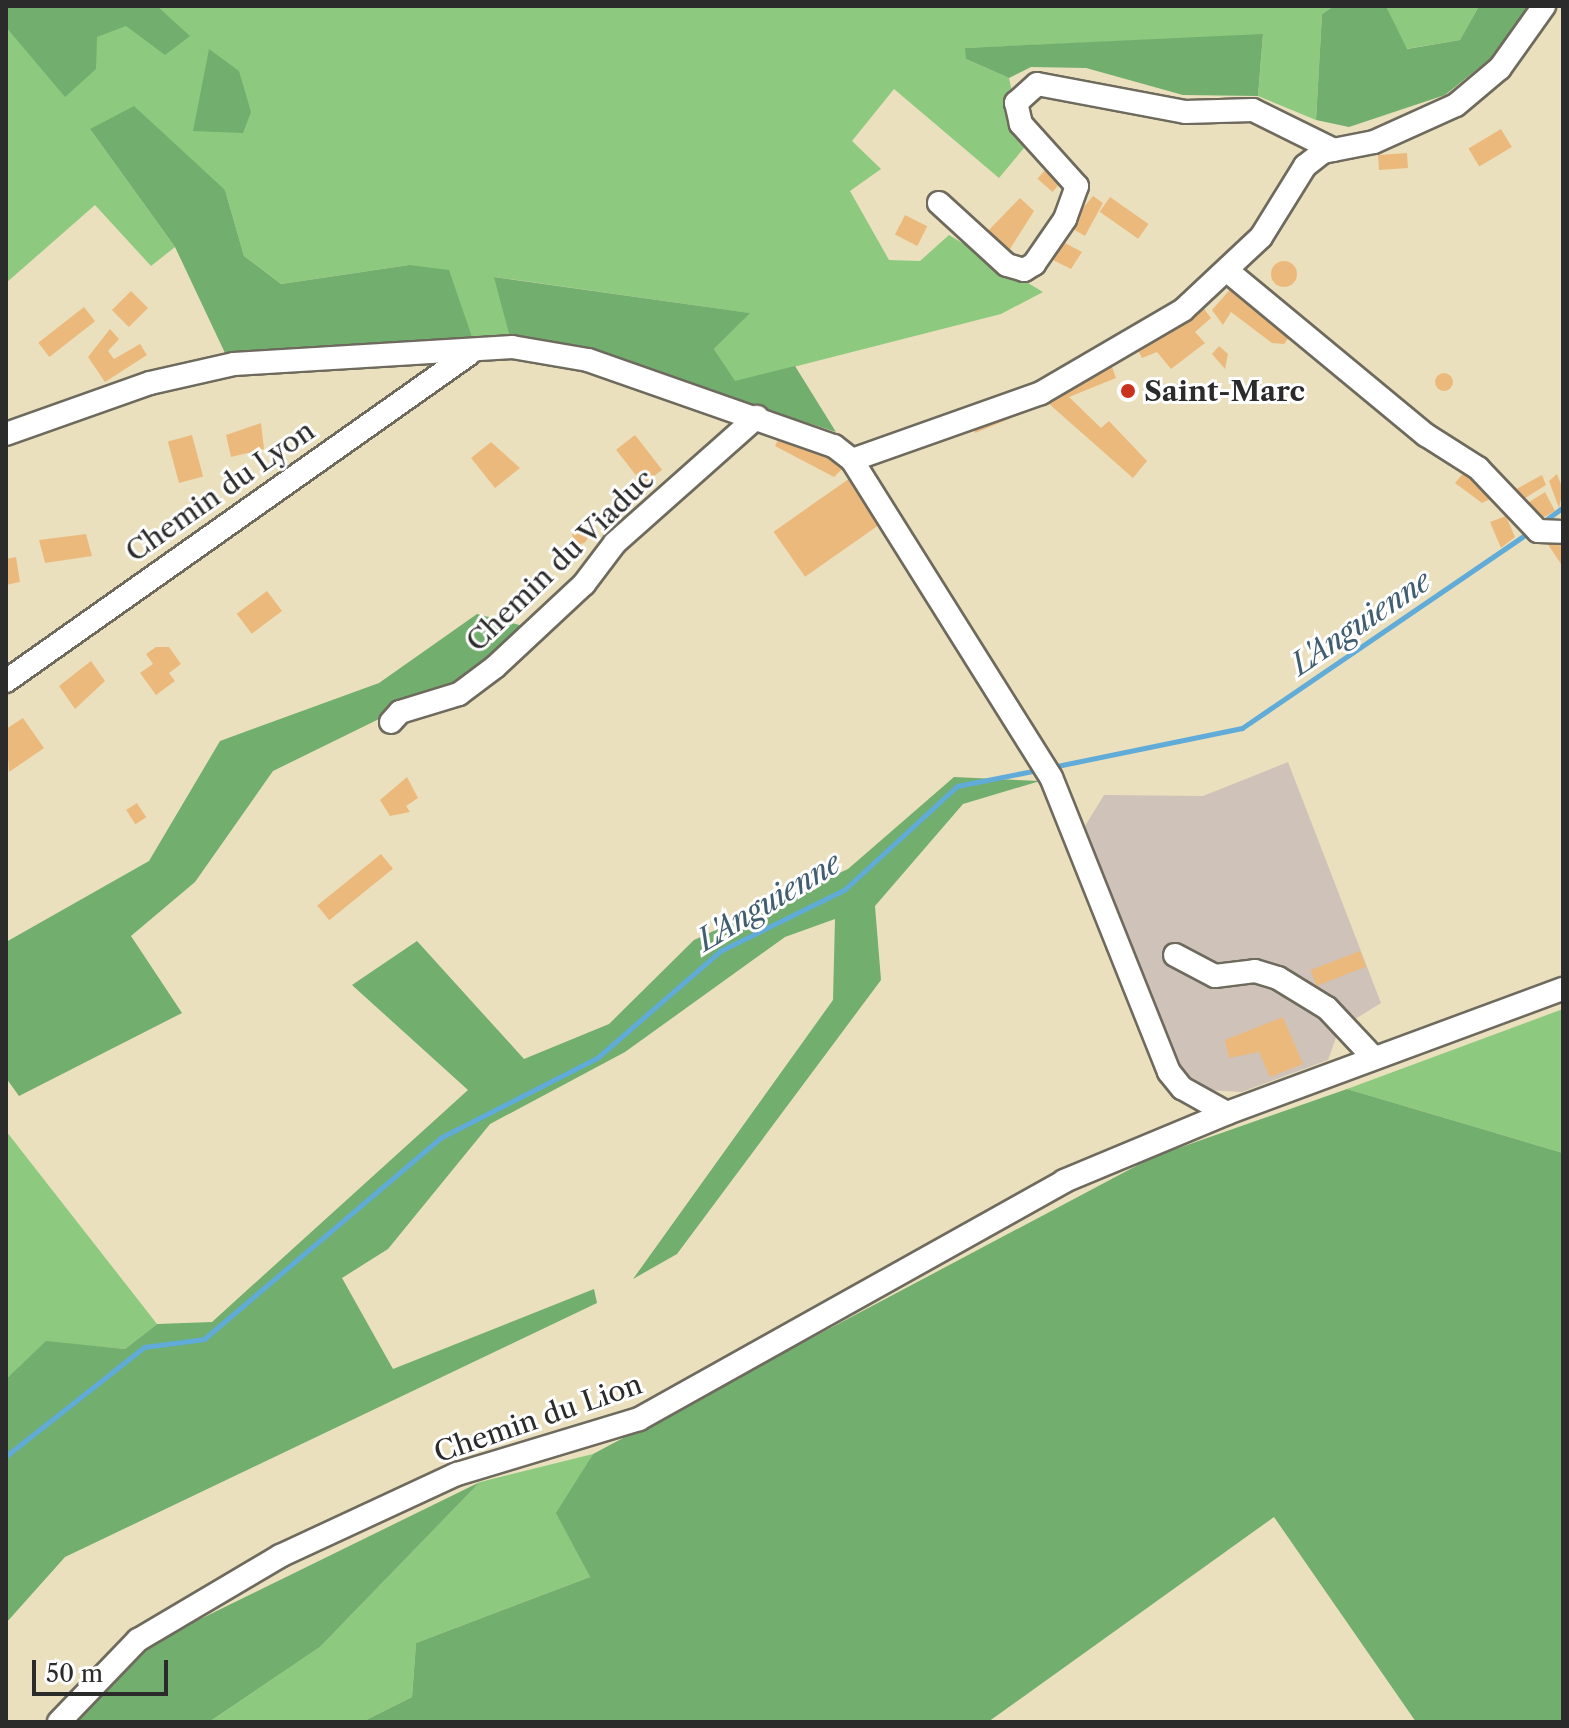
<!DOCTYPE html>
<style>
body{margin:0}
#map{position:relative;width:1569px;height:1728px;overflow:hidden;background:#eae0bd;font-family:"Libre Caslon Text",serif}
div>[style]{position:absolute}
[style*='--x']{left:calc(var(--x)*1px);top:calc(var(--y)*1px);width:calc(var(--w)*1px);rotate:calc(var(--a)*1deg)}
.industrial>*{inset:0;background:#cec2b9}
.green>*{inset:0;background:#8dca7f}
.forest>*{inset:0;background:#72ae6e}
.stream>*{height:5px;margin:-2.5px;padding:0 2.5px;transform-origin:2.5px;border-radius:2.5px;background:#60abd8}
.building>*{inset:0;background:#ecb97d;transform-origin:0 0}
.round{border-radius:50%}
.roads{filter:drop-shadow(2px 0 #6e6a5e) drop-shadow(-2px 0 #6e6a5e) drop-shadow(0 2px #6e6a5e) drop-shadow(0 -2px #6e6a5e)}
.minor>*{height:22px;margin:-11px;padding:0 11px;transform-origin:11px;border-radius:11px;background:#fff}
.dots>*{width:22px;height:22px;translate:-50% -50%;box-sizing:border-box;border:4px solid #fff;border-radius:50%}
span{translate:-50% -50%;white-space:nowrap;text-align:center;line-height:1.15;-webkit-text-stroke:6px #fff;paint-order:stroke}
.poi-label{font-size:28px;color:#2b2b2b;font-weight:700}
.left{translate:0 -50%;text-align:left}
.street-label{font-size:28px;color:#2b2b2b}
.water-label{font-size:30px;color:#405e70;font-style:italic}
.frame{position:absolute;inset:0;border:8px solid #2b2b2b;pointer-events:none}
.scale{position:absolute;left:32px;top:1660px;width:136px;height:36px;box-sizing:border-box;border:4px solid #2b2b2b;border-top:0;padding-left:10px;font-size:24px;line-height:28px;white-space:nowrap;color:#2b2b2b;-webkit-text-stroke:6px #fff;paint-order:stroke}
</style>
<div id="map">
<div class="industrial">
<div style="clip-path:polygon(1288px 762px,1381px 1003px,1339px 1029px,1328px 1060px,1242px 1092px,1207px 1090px,1182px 1078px,1085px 826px,1104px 795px,1203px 796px)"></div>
</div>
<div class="green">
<div style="clip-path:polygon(6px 6px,1334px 6px,1322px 14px,1316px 120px,1258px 96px,1263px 35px,966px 48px,966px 59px,1009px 78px,1024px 148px,999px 178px,894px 89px,852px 141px,881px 169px,850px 191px,889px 260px,920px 261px,949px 235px,1043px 292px,1001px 314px,735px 382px,714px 349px,749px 313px,495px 277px,510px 338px,473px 340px,409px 265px,281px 284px,244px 256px,225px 190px,90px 129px,175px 247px,151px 266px,95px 205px,6px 283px)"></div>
<div style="clip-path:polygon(1386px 6px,1479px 6px,1460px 40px,1406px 49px)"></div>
<div style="clip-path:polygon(1563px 1009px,1563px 1153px,1347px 1089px)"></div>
<div style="clip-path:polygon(6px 1131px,157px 1324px,125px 1349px,46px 1342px,6px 1379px)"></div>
<div style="clip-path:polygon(593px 1454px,557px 1513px,590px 1577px,416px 1643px,412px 1697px,362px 1722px,209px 1722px,320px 1647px,480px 1482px)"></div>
</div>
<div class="forest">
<div style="clip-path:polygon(6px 6px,157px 6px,190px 36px,165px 55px,126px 26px,97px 37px,96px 69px,65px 97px,6px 27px)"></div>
<div style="clip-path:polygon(1334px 6px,1386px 6px,1407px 49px,1460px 40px,1479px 6px,1529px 6px,1501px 50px,1445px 95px,1349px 127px,1316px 120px,1322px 14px)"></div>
<div style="clip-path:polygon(1263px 34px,1258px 96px,1183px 95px,1086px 68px,1031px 67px,1009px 78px,966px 59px,965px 48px)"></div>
<div style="clip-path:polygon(209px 49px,239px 71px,251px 112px,243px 133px,193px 131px)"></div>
<div style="clip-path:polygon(134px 106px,225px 190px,244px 256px,281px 284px,409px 265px,449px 270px,473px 340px,225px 353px,175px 247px,90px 129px)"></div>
<div style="clip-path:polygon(494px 277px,750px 313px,714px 349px,735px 381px,795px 366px,836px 432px,575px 348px,510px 338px)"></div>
<div style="clip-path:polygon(477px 614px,527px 627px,483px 668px,273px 771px,195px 882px,131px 936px,182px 1013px,19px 1096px,6px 1078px,6px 942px,149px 861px,220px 741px,379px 683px)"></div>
<div style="clip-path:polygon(954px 777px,1040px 781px,963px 804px,875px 906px,881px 980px,677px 1254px,633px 1279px,833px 1000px,835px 919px,785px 937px,625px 1052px,490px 1124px,388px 1249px,342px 1278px,393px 1369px,594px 1289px,597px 1303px,65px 1557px,6px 1623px,6px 1379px,46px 1341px,125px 1349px,157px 1324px,212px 1322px,468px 1090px,352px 985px,417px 941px,524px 1059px,609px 1024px,694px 940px,848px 869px)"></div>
<div style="clip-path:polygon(1347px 1089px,1563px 1153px,1563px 1722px,1416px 1722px,1274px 1517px,988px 1722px,362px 1722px,412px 1697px,416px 1643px,590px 1577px,556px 1513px,593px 1454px,1153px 1157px)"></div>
<div style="clip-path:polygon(480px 1482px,320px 1647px,209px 1722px,71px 1722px,139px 1649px)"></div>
</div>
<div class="stream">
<div style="--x:1540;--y:524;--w:29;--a:-36"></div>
<div style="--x:1052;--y:767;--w:194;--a:-11.6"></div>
<div style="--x:1242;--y:728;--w:348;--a:-34.3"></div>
<div style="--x:6;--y:1456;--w:176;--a:-38.3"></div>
<div style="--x:144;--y:1347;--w:61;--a:-7.6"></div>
<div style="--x:204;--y:1339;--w:310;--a:-40.4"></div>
<div style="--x:440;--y:1138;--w:176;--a:-27"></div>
<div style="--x:597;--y:1058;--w:163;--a:-41"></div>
<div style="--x:720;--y:951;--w:138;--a:-26.2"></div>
<div style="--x:844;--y:890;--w:154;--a:-42.6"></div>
<div style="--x:957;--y:786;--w:83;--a:-11.2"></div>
</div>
<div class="building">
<div style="left:1501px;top:129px;width:21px;height:38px;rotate:59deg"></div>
<div style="left:1407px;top:153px;width:15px;height:29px;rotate:86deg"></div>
<div style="left:1046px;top:169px;width:20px;height:13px;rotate:41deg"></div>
<div style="clip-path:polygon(1093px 196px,1103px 203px,1085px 236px,1068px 226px)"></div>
<div style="left:1110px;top:197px;width:47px;height:18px;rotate:35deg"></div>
<div style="clip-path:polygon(1020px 198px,1034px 211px,1010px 249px,1018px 256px,1011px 262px,983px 236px)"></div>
<div style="left:905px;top:215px;width:25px;height:22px;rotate:27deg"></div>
<div style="clip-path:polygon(1063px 242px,1082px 252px,1071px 269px,1047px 257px)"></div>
<div class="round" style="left:1271px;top:261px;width:26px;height:26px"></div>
<div style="clip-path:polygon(1234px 285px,1292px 333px,1284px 344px,1272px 343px,1231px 312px,1223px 325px,1212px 310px)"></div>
<div style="left:131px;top:291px;width:24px;height:27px;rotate:45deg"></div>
<div style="clip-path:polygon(1201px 305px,1211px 318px,1195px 332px,1205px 343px,1171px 369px,1157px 352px,1142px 358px,1138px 350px)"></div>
<div style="left:84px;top:307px;width:18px;height:58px;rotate:52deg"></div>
<div style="clip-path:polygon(110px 329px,119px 339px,108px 351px,114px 359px,140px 344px,147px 355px,105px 382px,88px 357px)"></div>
<div style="clip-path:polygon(1219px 346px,1228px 354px,1225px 369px,1212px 354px)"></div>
<div style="clip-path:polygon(1111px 364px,1116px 378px,1069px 397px,1101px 428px,1109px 421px,1147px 461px,1133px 478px,1048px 403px,975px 433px,972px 424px)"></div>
<div class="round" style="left:1435px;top:373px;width:18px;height:18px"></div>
<div style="clip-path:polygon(261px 423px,264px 449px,231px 457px,226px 435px)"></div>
<div style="clip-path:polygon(782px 431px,812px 443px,845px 466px,834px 477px,775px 446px)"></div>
<div style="left:192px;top:435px;width:43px;height:25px;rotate:75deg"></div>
<div style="left:635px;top:435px;width:44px;height:24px;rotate:52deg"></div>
<div style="clip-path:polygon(491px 442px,520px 468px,495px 488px,471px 458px)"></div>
<div style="clip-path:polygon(1466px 470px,1498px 495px,1482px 503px,1455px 483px)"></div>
<div style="clip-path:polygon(1557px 474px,1563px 490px,1559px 508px,1549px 481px)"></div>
<div style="clip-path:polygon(1542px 475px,1546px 485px,1519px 502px,1511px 492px)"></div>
<div style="left:853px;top:476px;width:55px;height:97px;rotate:55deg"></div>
<div style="clip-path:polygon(1545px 492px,1555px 511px,1539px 520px,1526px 504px)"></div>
<div style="clip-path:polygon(1506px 516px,1515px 537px,1501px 548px,1490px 522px)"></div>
<div class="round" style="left:572px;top:528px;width:16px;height:16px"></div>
<div style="clip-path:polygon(86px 534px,92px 556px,45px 563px,39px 540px)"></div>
<div style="clip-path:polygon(1558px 536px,1563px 542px,1563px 567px,1547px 543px)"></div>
<div style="clip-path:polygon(16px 557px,20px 582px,6px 585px,6px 559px)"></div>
<div style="left:267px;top:591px;width:25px;height:38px;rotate:53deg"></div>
<div style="clip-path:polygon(156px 647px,169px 647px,181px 664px,169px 673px,175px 681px,156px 695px,140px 673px,153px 664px,146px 654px)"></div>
<div style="clip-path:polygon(91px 661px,105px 681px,75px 709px,59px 686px)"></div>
<div style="clip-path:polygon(23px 718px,44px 748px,9px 772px,6px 729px)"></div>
<div style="clip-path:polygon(407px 777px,418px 798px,406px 806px,410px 812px,390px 816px,380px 800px)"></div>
<div style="left:137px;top:803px;width:17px;height:13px;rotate:57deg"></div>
<div style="left:381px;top:854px;width:19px;height:82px;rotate:51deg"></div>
<div style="left:1360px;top:951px;width:17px;height:53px;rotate:69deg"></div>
<div style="clip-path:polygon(1283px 1017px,1303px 1064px,1270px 1077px,1259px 1052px,1229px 1058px,1225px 1040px)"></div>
</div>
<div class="roads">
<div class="minor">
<div style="--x:939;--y:203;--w:92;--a:42.4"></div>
<div style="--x:1007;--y:265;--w:18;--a:16"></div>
<div style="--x:1024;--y:270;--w:12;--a:-31"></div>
<div style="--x:1034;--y:264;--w:55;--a:-55.4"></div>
<div style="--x:1065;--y:219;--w:35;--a:-70"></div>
<div style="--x:1077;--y:186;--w:84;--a:-132.1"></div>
<div style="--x:1021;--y:124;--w:22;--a:-103"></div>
<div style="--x:1016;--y:103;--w:28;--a:-42"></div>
<div style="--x:1037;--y:84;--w:151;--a:10.7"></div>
<div style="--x:1185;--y:112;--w:68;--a:-1.7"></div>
<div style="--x:1253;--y:110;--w:90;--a:26.3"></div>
<div style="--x:1230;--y:273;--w:254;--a:39.6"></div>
<div style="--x:1426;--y:435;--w:62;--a:32.4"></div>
<div style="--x:1478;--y:468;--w:87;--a:46.4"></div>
<div style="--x:1538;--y:531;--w:25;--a:2"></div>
<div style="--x:6;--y:434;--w:153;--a:-19.5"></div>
<div style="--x:150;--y:383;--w:86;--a:-12.7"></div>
<div style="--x:234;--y:364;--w:279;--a:-3.5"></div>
<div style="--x:512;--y:347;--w:77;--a:9.7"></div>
<div style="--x:588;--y:360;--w:261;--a:19.3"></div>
<div style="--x:834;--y:446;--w:23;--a:38"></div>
<div style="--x:852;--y:460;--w:374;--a:57.9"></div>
<div style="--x:1051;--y:777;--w:318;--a:68.2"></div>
<div style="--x:1169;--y:1072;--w:21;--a:51"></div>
<div style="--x:1182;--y:1088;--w:51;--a:29.1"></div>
<div style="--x:852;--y:460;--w:201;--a:-19.5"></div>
<div style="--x:1041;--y:393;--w:164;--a:-30.3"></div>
<div style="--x:1183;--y:310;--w:107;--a:-43.1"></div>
<div style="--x:1261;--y:237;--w:84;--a:-58.2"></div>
<div style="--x:1305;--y:166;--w:23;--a:-38"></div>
<div style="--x:1323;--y:152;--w:52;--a:-11.1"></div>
<div style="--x:1374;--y:142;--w:90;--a:-24.3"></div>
<div style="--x:1456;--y:105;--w:57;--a:-40.1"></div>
<div style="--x:1500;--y:68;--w:76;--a:-54.6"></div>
<div style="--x:6;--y:681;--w:567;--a:-35.23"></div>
<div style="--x:391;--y:722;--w:13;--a:-48"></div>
<div style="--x:400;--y:712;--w:62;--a:-17"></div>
<div style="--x:459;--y:694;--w:45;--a:-36.9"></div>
<div style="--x:495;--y:667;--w:122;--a:-43"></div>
<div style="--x:584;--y:584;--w:51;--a:-52.9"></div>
<div style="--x:615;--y:543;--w:190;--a:-41.6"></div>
<div style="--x:1175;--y:955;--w:45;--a:27.7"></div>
<div style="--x:1215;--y:976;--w:40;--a:-7.1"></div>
<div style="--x:1255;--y:971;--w:24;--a:17"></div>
<div style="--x:1278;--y:978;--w:57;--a:31.5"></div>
<div style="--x:1327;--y:1008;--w:69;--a:46.8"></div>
<div style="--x:59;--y:1722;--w:114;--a:-46.1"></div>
<div style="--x:138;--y:1640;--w:165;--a:-30.6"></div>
<div style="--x:280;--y:1556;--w:195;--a:-24.9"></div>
<div style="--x:457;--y:1474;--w:190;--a:-16.8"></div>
<div style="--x:639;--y:1419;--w:487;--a:-29.2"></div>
<div style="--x:1064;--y:1181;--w:177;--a:-22.6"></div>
<div style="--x:1227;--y:1113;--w:358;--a:-20.3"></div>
</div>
</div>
<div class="dots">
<div style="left:1128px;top:391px;background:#c8321e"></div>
</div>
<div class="poi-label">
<span class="left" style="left:1144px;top:391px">Saint-Marc</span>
</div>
<div class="street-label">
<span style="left:220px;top:491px;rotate:-35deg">Chemin du Lyon</span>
<span style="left:560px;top:560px;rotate:-44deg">Chemin du Viaduc</span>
<span style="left:538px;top:1418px;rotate:-19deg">Chemin du Lion</span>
</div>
<div class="water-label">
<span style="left:1361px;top:623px;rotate:-34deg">L'Anguienne</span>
<span style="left:769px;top:902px;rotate:-31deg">L'Anguienne</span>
</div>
<div class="frame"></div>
<div class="scale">50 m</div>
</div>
